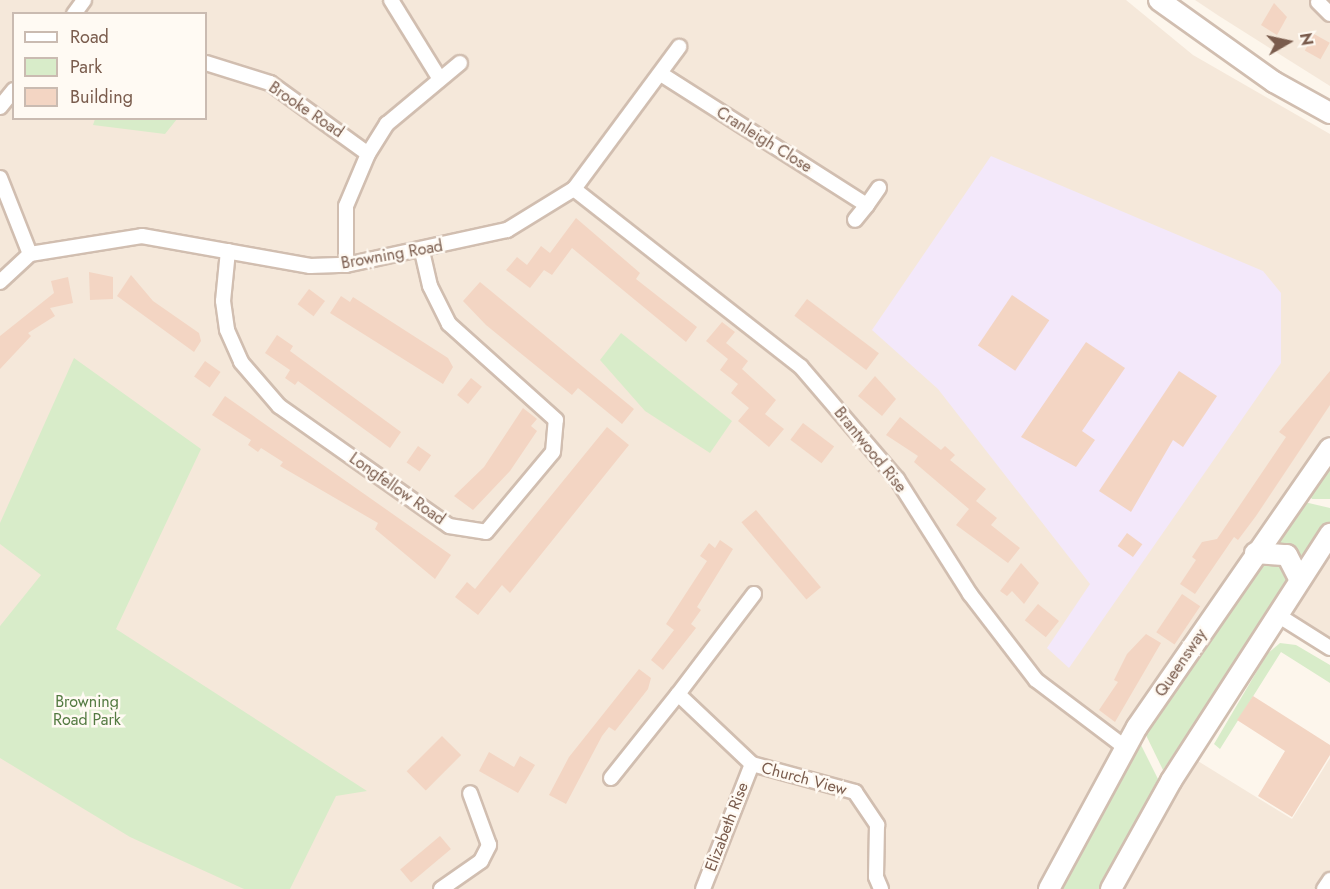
<!DOCTYPE html>
<style>
body{margin:0}
#map{position:relative;width:1330px;height:889px;overflow:hidden;background:#fdf6ec;font-family:Jost,sans-serif}
div>[style]{position:absolute}
[style*='--x']{left:calc(var(--x)*1px);top:calc(var(--y)*1px);width:calc(var(--w)*1px);rotate:calc(var(--a)*1deg)}
.residential>*{inset:0;background:#f5e8da}
.education>*{inset:0;background:#f3e8fa}
.green>*{inset:0;background:#d8ecc9}
.building>*{inset:0;background:#f3d5c3;transform-origin:0 0}
.roads{filter:drop-shadow(2px 0 #d1beb0) drop-shadow(-2px 0 #d1beb0) drop-shadow(0 2px #d1beb0) drop-shadow(0 -2px #d1beb0)}
.street>*{height:14px;margin:-7px;padding:0 7px;transform-origin:7px;border-radius:7px;background:#fff}
.secondary>*{height:20px;margin:-10px;padding:0 10px;transform-origin:10px;border-radius:10px;background:#fff}
span{translate:-50% -50%;white-space:nowrap;text-align:center;line-height:1.15;-webkit-text-stroke:5px #fffaf3;paint-order:stroke}
.street-label{font-size:16px;color:#7a5c4d}
.park-label{font-size:16px;color:#537a41}
.legend{position:absolute;left:12px;top:12px;width:195px;height:108px;box-sizing:border-box;background:#fffaf3;border:2px solid #cabbb1;margin:0;padding:8px 10px;list-style:none;font-size:18px;color:#7a5c4d}
.legend li{display:flex;align-items:center;gap:12px;height:30px}
.legend b{width:30px;border:2px solid #cabbb1}
.north{position:absolute;left:1258px;top:12px;width:60px;height:60px;-webkit-text-stroke:4px #fffaf3;paint-order:stroke;rotate:81deg;font-size:16px;font-weight:700;line-height:24px;text-align:center;color:#7a5c4d}
.north::after{content:'';display:block;margin:auto;width:21px;height:27px;background:#7a5c4d;clip-path:polygon(50% 0,100% 100%,50% 72%,0 100%)}
</style>
<div id="map">
<div class="residential">
<div style="clip-path:polygon(evenodd,0 0,1126px 0,1193px 55px,1330px 134px,1330px 435px,1119px 743px,1037px 889px,0 889px,0 0,14px 14px,206px 14px,206px 118px,14px 118px,14px 14px)"></div>
<div style="clip-path:polygon(1195px 0,1330px 0,1330px 86px,1219px 16px)"></div>
<div style="clip-path:polygon(1330px 552px,1330px 638px,1290px 612px)"></div>
<div style="clip-path:polygon(1193px 758px,1292px 819px,1330px 758px,1330px 889px,1121px 889px)"></div>
</div>
<div class="education">
<div style="clip-path:polygon(991px 156px,1263px 271px,1281px 293px,1281px 363px,1069px 668px,1047px 648px,1090px 584px,938px 389px,872px 330px)"></div>
</div>
<div class="green">
<div style="clip-path:polygon(95px 119px,95px 118px,177px 119px,165px 134px,93px 125px)"></div>
<div style="clip-path:polygon(621px 333px,732px 421px,710px 453px,645px 411px,600px 360px)"></div>
<div style="clip-path:polygon(74px 358px,201px 449px,116px 629px,367px 791px,336px 796px,290px 889px,244px 889px,130px 837px,0 758px,0 626px,41px 575px,0 544px,0 523px)"></div>
<div style="clip-path:polygon(1330px 451px,1330px 499px,1312px 499px,1305px 491px)"></div>
<div style="clip-path:polygon(1300px 501px,1330px 508px,1330px 523px,1301px 566px,1295px 551px,1269px 541px)"></div>
<div style="clip-path:polygon(1279px 557px,1290px 580px,1163px 770px,1143px 729px,1258px 560px)"></div>
<div style="clip-path:polygon(1280px 643px,1296px 645px,1330px 665px,1330px 683px,1281px 652px,1220px 749px,1214px 744px,1267px 654px)"></div>
<div style="clip-path:polygon(1138px 739px,1158px 779px,1099px 889px,1055px 889px)"></div>
</div>
<div class="building">
<div style="clip-path:polygon(1274px 3px,1287px 17px,1277px 35px,1261px 25px)"></div>
<div style="left:1314px;top:34px;width:18px;height:19px;rotate:29deg"></div>
<div style="clip-path:polygon(576px 218px,640px 273px,636px 279px,697px 327px,686px 342px,572px 248px,552px 275px,544px 270px,530px 288px,506px 270px,517px 257px,527px 265px,541px 246px,550px 253px)"></div>
<div style="clip-path:polygon(89px 272px,113px 277px,113px 299px,90px 300px)"></div>
<div style="clip-path:polygon(131px 275px,153px 301px,199px 333px,201px 341px,194px 352px,117px 296px)"></div>
<div style="clip-path:polygon(68px 277px,73px 303px,50px 308px,55px 316px,28px 333px,31px 336px,0 369px,0 336px,54px 293px,51px 281px)"></div>
<div style="clip-path:polygon(480px 282px,634px 409px,622px 424px,578px 388px,572px 395px,486px 325px,463px 301px)"></div>
<div style="left:309px;top:289px;width:20px;height:19px;rotate:37deg"></div>
<div style="left:1012px;top:295px;width:45px;height:61px;rotate:34deg"></div>
<div style="clip-path:polygon(341px 296px,350px 302px,353px 297px,448px 358px,453px 367px,443px 384px,330px 313px)"></div>
<div style="left:807px;top:299px;width:90px;height:21px;rotate:37deg"></div>
<div style="clip-path:polygon(722px 322px,735px 332px,726px 343px,748px 361px,742px 369px,776px 400px,765px 414px,784px 429px,769px 447px,738px 421px,749px 408px,731px 393px,738px 384px,720px 370px,728px 359px,706px 341px)"></div>
<div style="clip-path:polygon(277px 335px,293px 346px,290px 351px,401px 432px,390px 448px,298px 381px,295px 385px,285px 378px,290px 370px,265px 353px)"></div>
<div style="clip-path:polygon(1086px 342px,1125px 368px,1082px 431px,1095px 440px,1076px 467px,1021px 437px)"></div>
<div style="left:205px;top:361px;width:19px;height:19px;rotate:35deg"></div>
<div style="clip-path:polygon(1179px 371px,1217px 396px,1183px 447px,1173px 440px,1131px 512px,1099px 491px)"></div>
<div style="clip-path:polygon(1330px 371px,1330px 405px,1256px 516px,1238px 540px,1234px 537px,1195px 594px,1180px 584px,1196px 560px,1192px 557px,1202px 542px,1217px 539px,1286px 437px,1279px 432px)"></div>
<div style="clip-path:polygon(875px 376px,896px 399px,882px 416px,858px 396px)"></div>
<div style="left:471px;top:378px;width:14px;height:22px;rotate:39deg"></div>
<div style="clip-path:polygon(225px 396px,451px 555px,435px 579px,375px 529px,378px 523px,280px 466px,283px 462px,261px 448px,258px 452px,248px 445px,251px 440px,212px 415px)"></div>
<div style="clip-path:polygon(523px 408px,537px 419px,531px 426px,537px 431px,510px 471px,473px 510px,454px 496px,484px 467px)"></div>
<div style="clip-path:polygon(900px 417px,941px 450px,945px 446px,955px 455px,950px 460px,986px 489px,976px 501px,997px 518px,991px 525px,1020px 548px,1008px 563px,956px 525px,969px 509px,914px 462px,918px 456px,886px 435px)"></div>
<div style="left:803px;top:423px;width:39px;height:21px;rotate:37deg"></div>
<div style="clip-path:polygon(607px 427px,629px 445px,510px 593px,502px 585px,478px 615px,455px 597px,467px 582px,475px 589px)"></div>
<div style="left:418px;top:446px;width:16px;height:20px;rotate:35deg"></div>
<div style="left:756px;top:510px;width:101px;height:19px;rotate:50deg"></div>
<div style="left:1127px;top:533px;width:19px;height:16px;rotate:36deg"></div>
<div style="clip-path:polygon(720px 540px,733px 549px,697px 607px,701px 610px,691px 624px,696px 628px,663px 670px,651px 660px,674px 630px,666px 624px,707px 561px,700px 556px,709px 543px,715px 548px)"></div>
<div style="clip-path:polygon(1021px 563px,1039px 583px,1024px 604px,1012px 591px,1007px 596px,1000px 591px)"></div>
<div style="left:1182px;top:594px;width:22px;height:46px;rotate:34deg"></div>
<div style="left:1038px;top:604px;width:27px;height:21px;rotate:39deg"></div>
<div style="clip-path:polygon(1146px 634px,1161px 643px,1115px 722px,1099px 710px,1118px 682px,1114px 680px,1127px 654px)"></div>
<div style="clip-path:polygon(639px 669px,651px 678px,648px 689px,615px 731px,609px 727px,602px 736px,566px 804px,549px 795px,569px 757px)"></div>
<div style="clip-path:polygon(1253px 696px,1330px 745px,1330px 755px,1292px 817px,1258px 796px,1285px 751px,1237px 720px)"></div>
<div style="left:442px;top:736px;width:27px;height:50px;rotate:45deg"></div>
<div style="clip-path:polygon(489px 752px,514px 767px,520px 756px,535px 765px,518px 793px,479px 771px)"></div>
<div style="left:440px;top:836px;width:17px;height:52px;rotate:50deg"></div>
</div>
<div class="roads">
<div class="street">
<div style="--x:391;--y:0;--w:89;--a:58.3"></div>
<div style="--x:1318;--y:2;--w:17;--a:45"></div>
<div style="--x:74;--y:14;--w:17;--a:-54"></div>
<div style="--x:206;--y:63;--w:67;--a:17.4"></div>
<div style="--x:270;--y:83;--w:121;--a:35.9"></div>
<div style="--x:661;--y:74;--w:244;--a:32.5"></div>
<div style="--x:867;--y:205;--w:19;--a:129"></div>
<div style="--x:0;--y:107;--w:22;--a:-51"></div>
<div style="--x:0;--y:178;--w:82;--a:68.5"></div>
<div style="--x:574;--y:189;--w:288;--a:38.1"></div>
<div style="--x:801;--y:367;--w:148;--a:49.4"></div>
<div style="--x:897;--y:479;--w:136;--a:57.6"></div>
<div style="--x:970;--y:594;--w:108;--a:52.5"></div>
<div style="--x:1036;--y:680;--w:113;--a:37.1"></div>
<div style="--x:867;--y:205;--w:21;--a:-55"></div>
<div style="--x:228;--y:251;--w:50;--a:95.7"></div>
<div style="--x:223;--y:301;--w:29;--a:82"></div>
<div style="--x:227;--y:330;--w:35;--a:66"></div>
<div style="--x:241;--y:362;--w:58;--a:49.2"></div>
<div style="--x:279;--y:406;--w:208;--a:35.2"></div>
<div style="--x:449;--y:526;--w:37;--a:9"></div>
<div style="--x:486;--y:532;--w:104;--a:-50.1"></div>
<div style="--x:553;--y:452;--w:32;--a:-85"></div>
<div style="--x:556;--y:420;--w:144;--a:-138.1"></div>
<div style="--x:449;--y:324;--w:42;--a:-116.6"></div>
<div style="--x:430;--y:286;--w:35;--a:-103"></div>
<div style="--x:346;--y:265;--w:59;--a:-90"></div>
<div style="--x:346;--y:206;--w:56;--a:-67.1"></div>
<div style="--x:368;--y:154;--w:36;--a:-58"></div>
<div style="--x:387;--y:124;--w:95;--a:-39.9"></div>
<div style="--x:0;--y:282;--w:41;--a:-43"></div>
<div style="--x:30;--y:254;--w:113;--a:-9.1"></div>
<div style="--x:142;--y:236;--w:171;--a:10.1"></div>
<div style="--x:310;--y:266;--w:36;--a:-2"></div>
<div style="--x:346;--y:265;--w:165;--a:-12.3"></div>
<div style="--x:507;--y:230;--w:79;--a:-31.5"></div>
<div style="--x:574;--y:189;--w:177;--a:-53.5"></div>
<div style="--x:754;--y:594;--w:126;--a:127.2"></div>
<div style="--x:678;--y:694;--w:102;--a:43.4"></div>
<div style="--x:752;--y:764;--w:107;--a:15.2"></div>
<div style="--x:855;--y:792;--w:40;--a:56"></div>
<div style="--x:877;--y:825;--w:52;--a:91.1"></div>
<div style="--x:876;--y:877;--w:13;--a:67"></div>
<div style="--x:1276;--y:614;--w:64;--a:32.2"></div>
<div style="--x:611;--y:778;--w:107;--a:-51.4"></div>
<div style="--x:441;--y:889;--w:49;--a:-35"></div>
<div style="--x:481;--y:861;--w:18;--a:-63"></div>
<div style="--x:489;--y:845;--w:55;--a:-110.1"></div>
<div style="--x:703;--y:889;--w:134;--a:-68.6"></div>
<div style="--x:1324;--y:889;--w:11;--a:-56"></div>
</div>
<div class="secondary">
<div style="--x:1159;--y:0;--w:141;--a:35.5"></div>
<div style="--x:1274;--y:82;--w:64;--a:29"></div>
<div style="--x:1255;--y:553;--w:32;--a:4"></div>
<div style="--x:1287;--y:555;--w:27;--a:63"></div>
<div style="--x:1049;--y:889;--w:184;--a:-61.5"></div>
<div style="--x:1137;--y:727;--w:339;--a:-55.3"></div>
<div style="--x:1111;--y:889;--w:124;--a:-60.9"></div>
<div style="--x:1171;--y:781;--w:294;--a:-57.2"></div>
</div>
</div>
<div class="street-label">
<span style="left:306px;top:110px;rotate:34deg">Brooke Road</span>
<span style="left:764px;top:140px;rotate:32deg">Cranleigh Close</span>
<span style="left:392px;top:255px;rotate:-10deg">Browning Road</span>
<span style="left:870px;top:450px;rotate:51deg">Brantwood Rise</span>
<span style="left:397px;top:489px;rotate:35deg">Longfellow Road</span>
<span style="left:1181px;top:663px;rotate:-56deg">Queensway</span>
<span style="left:804px;top:779px;rotate:15deg">Church View</span>
<span style="left:727px;top:827px;rotate:-69deg">Elizabeth Rise</span>
</div>
<div class="park-label">
<span style="left:87px;top:711px">Browning<br>Road Park</span>
</div>
<ul class="legend">
<li><b style="height:8px;background:#fff"></b>Road</li>
<li><b style="height:16px;background:#d8ecc9"></b>Park</li>
<li><b style="height:16px;background:#f3d5c3"></b>Building</li>
</ul>
<div class="north">N</div>
</div>
